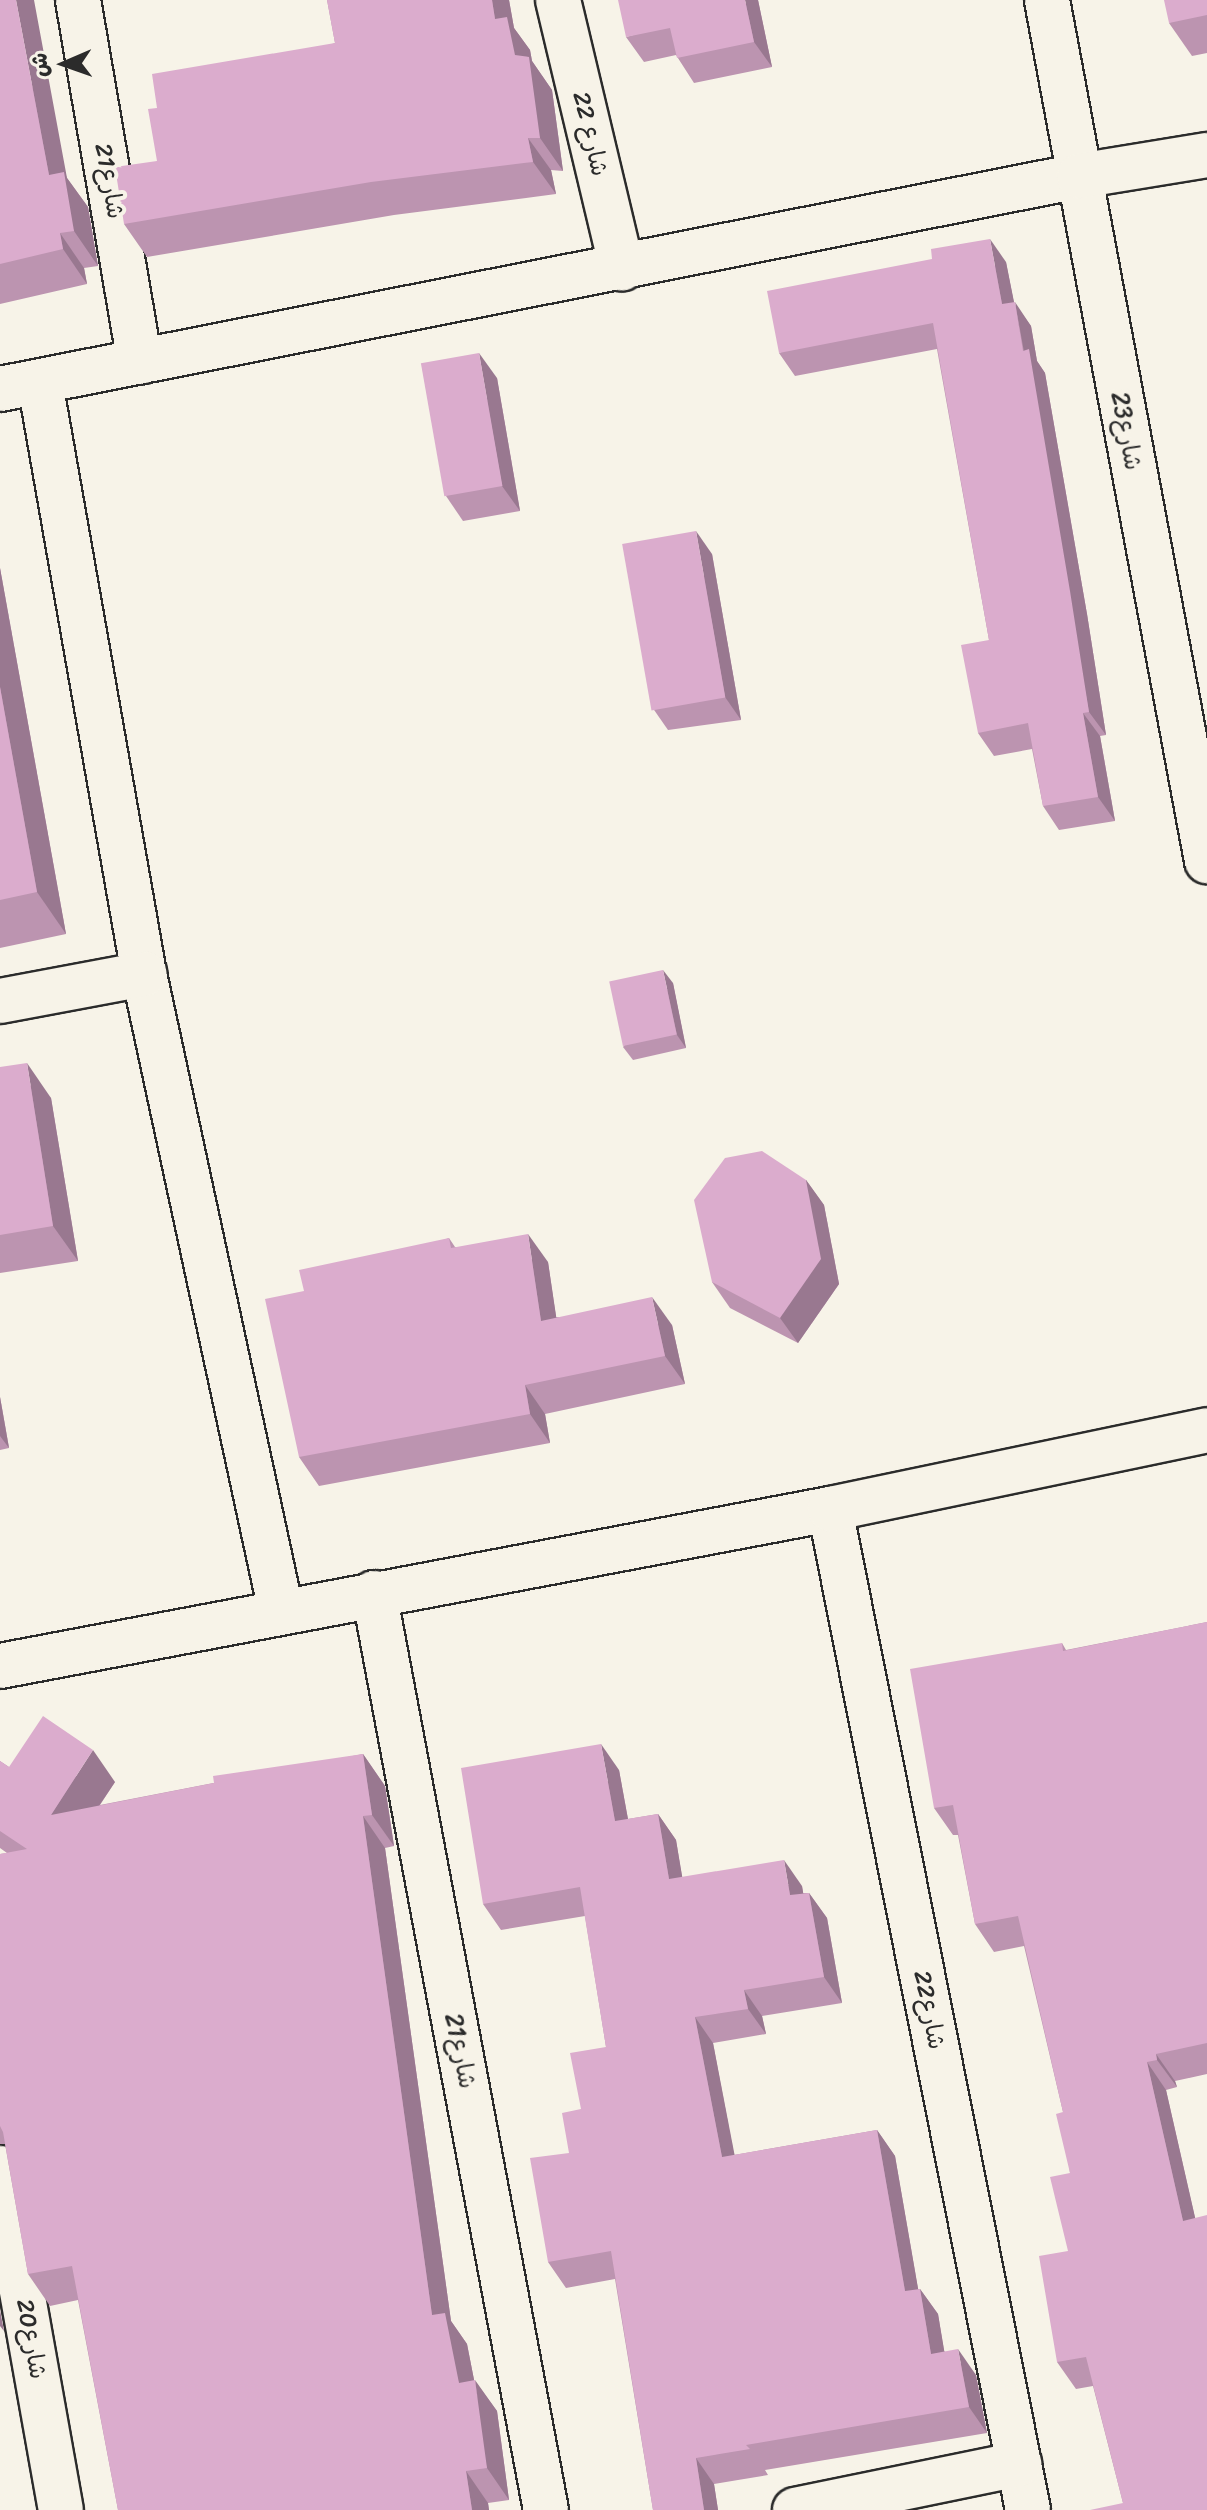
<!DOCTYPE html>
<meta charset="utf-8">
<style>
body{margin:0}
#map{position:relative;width:1207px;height:2510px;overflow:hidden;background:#f7f3e8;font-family:Sriracha,"Playpen Sans Arabic",sans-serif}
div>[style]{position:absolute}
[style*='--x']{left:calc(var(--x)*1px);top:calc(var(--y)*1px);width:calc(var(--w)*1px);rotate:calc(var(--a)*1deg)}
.roads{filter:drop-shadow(2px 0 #2b2b2b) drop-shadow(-2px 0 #2b2b2b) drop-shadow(0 2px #2b2b2b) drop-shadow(0 -2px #2b2b2b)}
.minor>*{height:44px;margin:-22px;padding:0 22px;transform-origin:22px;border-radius:22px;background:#f7f3e8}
.wall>*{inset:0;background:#bc94b0}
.shaded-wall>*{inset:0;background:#997890}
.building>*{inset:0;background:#dbaccd;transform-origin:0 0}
span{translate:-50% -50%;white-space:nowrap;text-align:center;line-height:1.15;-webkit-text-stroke:8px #f7f3e8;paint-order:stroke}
.street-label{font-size:24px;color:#2b2b2b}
.north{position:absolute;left:24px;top:24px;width:80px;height:80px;-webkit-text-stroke:6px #f7f3e8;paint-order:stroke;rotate:268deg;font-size:22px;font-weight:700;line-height:32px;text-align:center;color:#2b2b2b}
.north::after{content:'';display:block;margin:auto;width:28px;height:36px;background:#2b2b2b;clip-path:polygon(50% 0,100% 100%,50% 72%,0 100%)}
</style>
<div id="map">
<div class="roads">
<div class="minor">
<div style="--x:78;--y:0;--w:367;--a:80.3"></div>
<div style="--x:558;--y:0;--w:276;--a:76.6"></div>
<div style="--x:1047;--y:0;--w:876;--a:79.47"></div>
<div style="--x:40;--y:383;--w:600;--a:80.02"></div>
<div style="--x:144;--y:974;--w:652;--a:77.86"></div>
<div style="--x:0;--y:389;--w:1100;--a:-11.17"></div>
<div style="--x:1079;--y:176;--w:130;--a:-9.3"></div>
<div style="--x:0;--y:1001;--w:147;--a:-10.6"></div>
<div style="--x:830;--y:1509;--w:1020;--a:78.81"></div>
<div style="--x:374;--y:1593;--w:933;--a:79.38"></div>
<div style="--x:0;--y:1666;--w:845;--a:-10.71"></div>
<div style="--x:830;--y:1509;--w:385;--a:-11.8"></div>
<div style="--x:0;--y:2168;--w:347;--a:79.9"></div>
<div style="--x:795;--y:2510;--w:229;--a:-11.6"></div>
</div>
</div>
<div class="wall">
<div style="clip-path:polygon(0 0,67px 178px,88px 207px,98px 266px,84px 268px,87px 284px,0 304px)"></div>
<div style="clip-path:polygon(327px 0,509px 0,514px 28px,530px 50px,532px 61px,552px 90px,563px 171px,551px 170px,556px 194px,394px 215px,147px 257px,124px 224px,157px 161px,157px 108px,335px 43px)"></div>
<div style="clip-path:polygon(758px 0,772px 67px,694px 83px,676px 55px,644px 62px,626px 37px)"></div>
<div style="clip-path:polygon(1207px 0,1207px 53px,1192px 56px,1169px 23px)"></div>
<div style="clip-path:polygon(1006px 262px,1014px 303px,1031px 326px,1037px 361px,1045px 373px,1087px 614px,1106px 735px,1100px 736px,1115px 821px,1059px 830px,1043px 806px,1032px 749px,994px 756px,978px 733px,989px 640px,937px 349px,795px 376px,779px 353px)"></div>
<div style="clip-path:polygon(497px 378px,520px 511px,463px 521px,446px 496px)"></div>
<div style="clip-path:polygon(712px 554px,741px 720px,668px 730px,652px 707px)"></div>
<div style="clip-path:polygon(0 568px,66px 934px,0 948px)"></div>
<div style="clip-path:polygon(673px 983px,686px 1048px,633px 1060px,623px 1047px)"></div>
<div style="clip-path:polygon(0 1067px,51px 1098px,78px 1261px,0 1273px)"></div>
<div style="clip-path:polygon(806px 1180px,824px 1205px,839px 1284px,798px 1343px,730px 1308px,712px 1282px)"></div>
<div style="clip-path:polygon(449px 1238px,455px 1247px,548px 1262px,556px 1317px,672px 1325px,685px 1384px,545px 1414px,550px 1443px,319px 1486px,299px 1457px,304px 1291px)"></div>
<div style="clip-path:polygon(0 1397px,9px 1448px,0 1450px)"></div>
<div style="clip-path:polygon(1207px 1622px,1207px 2074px,1175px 2081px,1177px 2087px,1166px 2090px,1195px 2218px,1123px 2503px,1093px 2386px,1076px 2389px,1057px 2362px,1068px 2251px,1070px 2173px,1063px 2112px,1024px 1946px,994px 1952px,975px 1924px,958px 1835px,953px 1835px,934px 1808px,1062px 1643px,1066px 1650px)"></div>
<div style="clip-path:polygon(363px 1754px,385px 1786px,394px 1846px,385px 1848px,451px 2321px,467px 2344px,474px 2380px,497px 2411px,509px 2500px,488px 2503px,489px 2510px,118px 2510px,78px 2300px,50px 2306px,28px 2274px,5px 2144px,0 2144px,0 1854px,7px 1853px,0 1848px,0 1761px,9px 1767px,115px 1782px,100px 1805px)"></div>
<div style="clip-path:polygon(619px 1770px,628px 1819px,658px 1814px,676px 1840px,682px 1877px,802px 1886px,803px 1893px,809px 1893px,827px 1918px,842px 2003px,762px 2016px,766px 2034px,713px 2043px,734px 2155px,877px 2130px,895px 2156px,918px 2289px,920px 2289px,938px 2314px,944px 2351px,976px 2375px,987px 2433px,765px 2470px,768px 2475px,714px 2484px,718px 2510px,653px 2510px,615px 2279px,566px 2288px,548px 2262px,569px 2153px,581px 2109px,606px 2047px,585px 1916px,501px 1930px,483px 1904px)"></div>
</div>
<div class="shaded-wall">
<div style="clip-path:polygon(16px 0,34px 0,67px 178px,88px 207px,98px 266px,74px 231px,49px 175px)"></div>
<div style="clip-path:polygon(492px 0,509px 0,514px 28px,530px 50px,532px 61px,552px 90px,563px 171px,540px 138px,495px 19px)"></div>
<div style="clip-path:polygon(745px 0,758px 0,772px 67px,754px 42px)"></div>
<div style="clip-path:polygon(528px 138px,551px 170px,556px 194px,533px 162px)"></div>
<div style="clip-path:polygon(60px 233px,84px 268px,87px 284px,63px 249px)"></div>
<div style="clip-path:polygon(990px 239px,1006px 262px,1019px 327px,1002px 304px)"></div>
<div style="clip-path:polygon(1015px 302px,1031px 326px,1037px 361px,1045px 373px,1087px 614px,1106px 735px,1089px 712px)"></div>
<div style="clip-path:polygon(479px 353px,497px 378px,520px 511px,502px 486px)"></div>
<div style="clip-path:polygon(696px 531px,712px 554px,741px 720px,725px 697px)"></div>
<div style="clip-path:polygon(0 568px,66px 934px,37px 892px,0 687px)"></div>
<div style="clip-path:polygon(1083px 713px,1100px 736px,1115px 821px,1098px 797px)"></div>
<div style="clip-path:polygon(663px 970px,673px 983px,686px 1048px,677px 1035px)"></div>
<div style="clip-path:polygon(27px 1063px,51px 1098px,78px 1261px,53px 1226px)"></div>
<div style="clip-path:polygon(806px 1180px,824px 1205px,839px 1284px,798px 1343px,780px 1318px)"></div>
<div style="clip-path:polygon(528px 1234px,548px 1262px,561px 1349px,541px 1321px)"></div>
<div style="clip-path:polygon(652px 1297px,672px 1325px,685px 1384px,665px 1356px)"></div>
<div style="clip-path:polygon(525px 1385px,545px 1414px,550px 1443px,530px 1414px)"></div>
<div style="clip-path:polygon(0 1397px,9px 1448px,0 1436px)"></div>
<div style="clip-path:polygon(601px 1744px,619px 1770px,633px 1847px,615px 1821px)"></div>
<div style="clip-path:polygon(93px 1750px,115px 1782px,72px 1846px,51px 1815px)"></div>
<div style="clip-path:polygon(363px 1754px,385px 1786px,394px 1846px,372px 1815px)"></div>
<div style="clip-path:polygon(658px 1814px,676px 1840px,687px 1905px,669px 1879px)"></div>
<div style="clip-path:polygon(363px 1816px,385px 1848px,451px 2321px,467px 2344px,478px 2400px,475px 2380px,497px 2411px,509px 2500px,487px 2468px,459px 2383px,432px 2315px)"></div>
<div style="clip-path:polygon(784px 1860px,802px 1886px,808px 1921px,790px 1895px)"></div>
<div style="clip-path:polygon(809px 1893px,827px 1918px,842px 2003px,824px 1977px)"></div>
<div style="clip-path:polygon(744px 1990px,762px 2016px,766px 2034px,748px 2009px)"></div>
<div style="clip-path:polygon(695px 2017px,713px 2043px,740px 2183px,722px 2157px)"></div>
<div style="clip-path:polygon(1156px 2054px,1175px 2081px,1177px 2087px,1157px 2060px)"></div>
<div style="clip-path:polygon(1147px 2062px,1166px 2090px,1202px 2248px,1183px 2221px)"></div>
<div style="clip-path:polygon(877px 2130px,895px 2156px,923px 2317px,905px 2291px)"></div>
<div style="clip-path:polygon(920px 2289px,938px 2314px,949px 2379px,931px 2354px)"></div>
<div style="clip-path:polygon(0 2310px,4px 2331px,0 2326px)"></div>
<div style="clip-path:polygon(958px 2349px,976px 2375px,987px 2433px,969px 2407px)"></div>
<div style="clip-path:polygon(696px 2458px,714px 2484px,718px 2510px,704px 2510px)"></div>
<div style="clip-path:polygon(466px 2471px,488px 2503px,489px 2510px,472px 2510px)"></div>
</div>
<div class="building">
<div style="clip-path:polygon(0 0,16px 0,49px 175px,64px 172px,74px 231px,60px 233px,63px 249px,0 264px)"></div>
<div style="clip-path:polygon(327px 0,492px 0,495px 19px,507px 17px,515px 55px,529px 57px,540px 138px,528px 138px,533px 162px,371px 182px,124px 224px,115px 167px,157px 161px,148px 109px,157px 108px,152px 74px,335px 43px)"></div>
<div style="clip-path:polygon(618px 0,745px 0,754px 42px,677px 58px,670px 28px,626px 37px)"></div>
<div style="clip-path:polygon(1164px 0,1207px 0,1207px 15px,1169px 23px)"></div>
<div style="clip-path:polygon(990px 239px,1002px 304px,1015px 302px,1023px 351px,1029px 349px,1070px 591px,1089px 712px,1083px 713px,1098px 797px,1043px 806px,1028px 723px,978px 733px,961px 645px,989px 640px,933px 323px,779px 353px,767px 291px,932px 259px,931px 249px)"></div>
<div style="left:479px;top:353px;width:135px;height:59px;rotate:80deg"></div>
<div style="left:696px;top:531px;width:169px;height:75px;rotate:80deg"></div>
<div style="clip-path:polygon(0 687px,37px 892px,0 900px)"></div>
<div style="left:663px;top:970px;width:66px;height:55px;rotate:78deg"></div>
<div style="clip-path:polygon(27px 1063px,53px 1226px,0 1235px,0 1067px)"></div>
<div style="clip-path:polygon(762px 1151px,806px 1180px,821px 1259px,780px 1318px,712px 1282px,694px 1200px,725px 1158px)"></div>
<div style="clip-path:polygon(528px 1234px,541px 1321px,652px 1297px,665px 1356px,525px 1385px,530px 1414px,299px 1457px,265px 1299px,304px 1291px,299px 1270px,449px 1238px,451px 1248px)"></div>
<div style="clip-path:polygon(1207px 1622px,1207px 2043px,1156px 2054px,1157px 2060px,1147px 2062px,1183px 2221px,1207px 2215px,1207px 2510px,1090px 2510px,1123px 2503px,1086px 2357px,1057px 2362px,1039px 2256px,1068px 2251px,1050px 2177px,1070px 2173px,1056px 2114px,1063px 2112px,1018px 1916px,975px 1924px,953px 1805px,934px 1808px,910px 1669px,1062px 1643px,1063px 1651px)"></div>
<div style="clip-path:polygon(43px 1716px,93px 1750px,51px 1815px,214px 1783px,213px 1776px,363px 1754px,372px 1815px,363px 1816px,432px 2315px,445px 2313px,459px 2383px,475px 2380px,487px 2468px,466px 2471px,472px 2510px,118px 2510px,72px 2266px,28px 2274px,3px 2132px,0 2126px,0 1854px,27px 1849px,0 1831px,0 1761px,9px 1767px)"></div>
<div style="clip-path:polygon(601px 1744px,615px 1821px,658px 1814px,669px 1879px,784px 1860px,790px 1895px,809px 1893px,824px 1977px,744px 1990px,748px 2009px,695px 2017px,722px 2157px,877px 2130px,905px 2291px,920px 2289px,931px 2354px,958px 2349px,969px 2407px,746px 2445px,750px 2449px,696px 2458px,704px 2510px,653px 2510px,611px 2251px,548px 2262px,530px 2158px,569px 2153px,562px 2113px,581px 2109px,570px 2053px,606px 2047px,580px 1887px,483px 1904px,461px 1768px)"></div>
</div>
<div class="street-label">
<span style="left:590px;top:134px;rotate:77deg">شارع 22</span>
<span style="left:109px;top:181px;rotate:80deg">شارع21</span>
<span style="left:1126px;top:431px;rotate:80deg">شارع23</span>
<span style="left:929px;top:2010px;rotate:79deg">شارع22</span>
<span style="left:460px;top:2051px;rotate:79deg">شارع21</span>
<span style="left:31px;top:2339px;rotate:80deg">شارع20</span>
</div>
<div class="north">ش</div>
</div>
